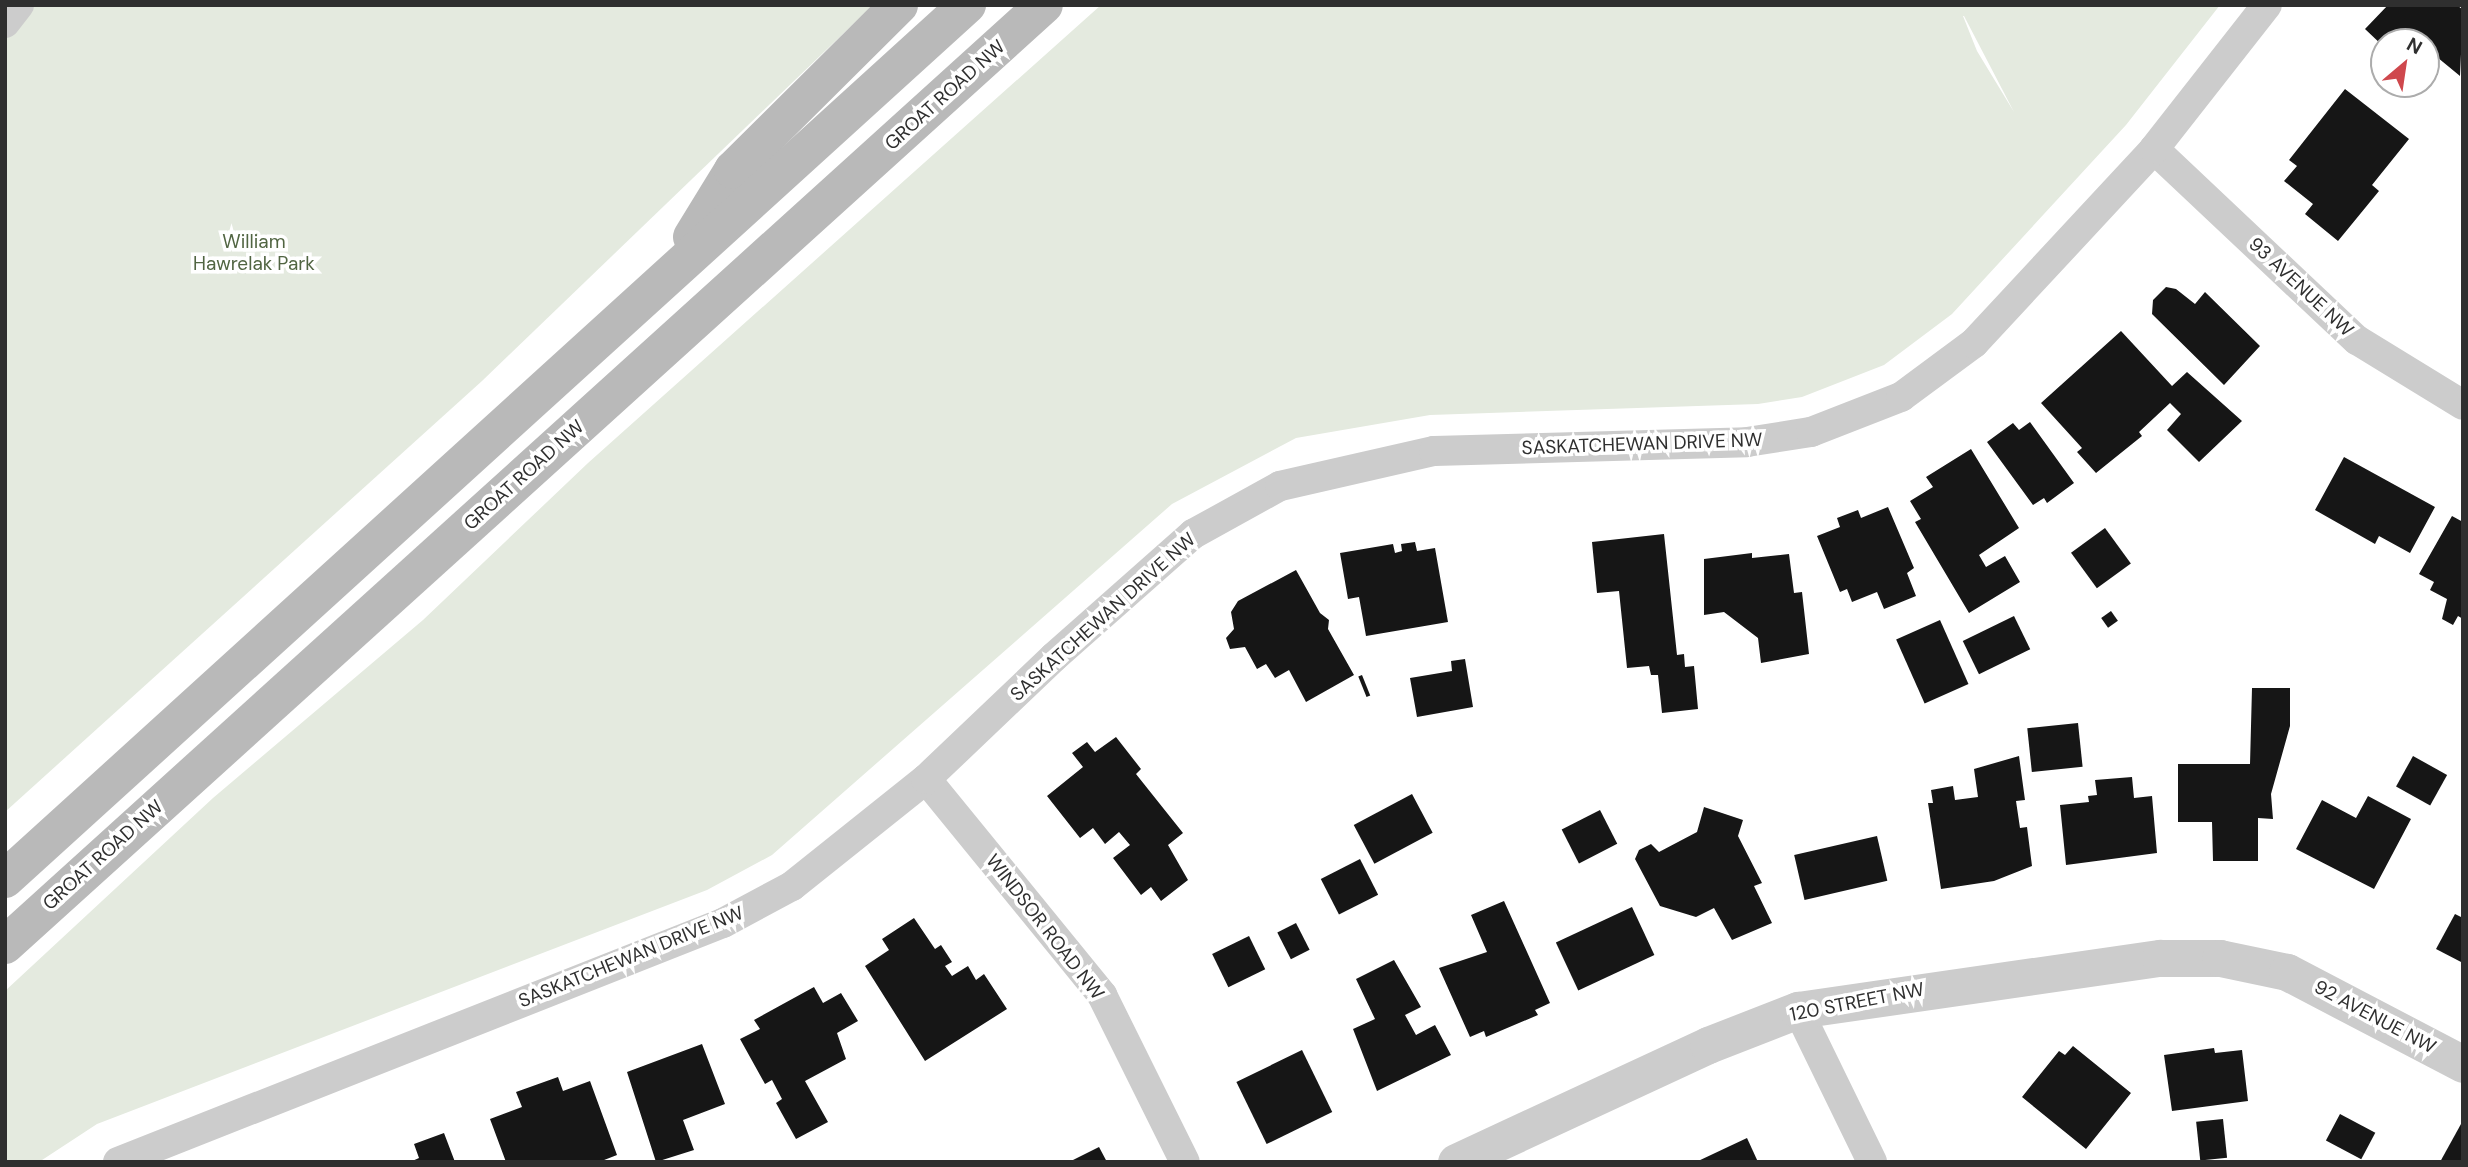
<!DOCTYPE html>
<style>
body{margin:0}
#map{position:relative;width:2468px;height:1167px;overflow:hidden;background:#fff;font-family:"DM Sans",sans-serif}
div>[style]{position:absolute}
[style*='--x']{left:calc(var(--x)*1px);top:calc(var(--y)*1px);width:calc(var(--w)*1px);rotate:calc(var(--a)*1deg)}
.green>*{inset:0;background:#e4eadf}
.building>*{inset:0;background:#161616;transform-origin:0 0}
.minor>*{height:30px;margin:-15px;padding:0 15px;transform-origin:15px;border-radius:15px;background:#ccc}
.tertiary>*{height:37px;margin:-18.5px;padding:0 18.5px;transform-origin:18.5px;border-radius:18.5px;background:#ccc}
.secondary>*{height:38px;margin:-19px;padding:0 19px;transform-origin:19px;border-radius:19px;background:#b9b9b9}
span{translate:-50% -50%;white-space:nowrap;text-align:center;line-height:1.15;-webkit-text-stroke:7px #fff;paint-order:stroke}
.street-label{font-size:19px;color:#2f2f2f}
.park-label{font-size:19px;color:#516542}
.frame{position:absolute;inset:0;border:7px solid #2f2f2f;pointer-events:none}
.north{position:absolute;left:2370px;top:28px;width:70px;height:70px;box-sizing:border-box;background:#fff;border:2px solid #acacac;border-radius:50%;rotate:29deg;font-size:19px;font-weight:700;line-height:28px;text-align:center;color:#2f2f2f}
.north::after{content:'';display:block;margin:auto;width:24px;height:32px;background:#cf484d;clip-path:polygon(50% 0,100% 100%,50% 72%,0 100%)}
</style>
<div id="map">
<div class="green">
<div style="clip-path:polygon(5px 5px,873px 5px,482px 381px,5px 812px)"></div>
<div style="clip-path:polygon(evenodd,1101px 5px,2220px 5px,2126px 125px,1952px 314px,1884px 365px,1802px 397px,1758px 404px,1430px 415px,1296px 438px,1172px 504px,772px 855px,707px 890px,97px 1124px,39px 1162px,5px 1162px,5px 991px,213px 798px,423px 620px,588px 463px,1101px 5px,1963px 16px,1964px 16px,2014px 112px,1977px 51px,1963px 16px)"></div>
</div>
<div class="building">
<div style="clip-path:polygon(2388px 5px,2457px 5px,2463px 10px,2460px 76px,2426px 48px,2426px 42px,2384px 42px,2384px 47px,2365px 29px)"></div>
<div style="clip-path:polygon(2426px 63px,2438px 74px,2426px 87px)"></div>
<div style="clip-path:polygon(2345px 89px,2409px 139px,2372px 185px,2379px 191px,2338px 241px,2305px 214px,2313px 204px,2284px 181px,2297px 166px,2289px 160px)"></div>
<div style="clip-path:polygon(2166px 287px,2176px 289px,2195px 304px,2205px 292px,2260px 346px,2224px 385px,2152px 314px,2153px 300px)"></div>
<div style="clip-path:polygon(2121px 331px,2172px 386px,2187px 372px,2242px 421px,2199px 462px,2167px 430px,2181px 414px,2170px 403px,2139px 432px,2142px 436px,2096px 473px,2077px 452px,2082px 448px,2041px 403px)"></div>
<div style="clip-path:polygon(2030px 422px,2074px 483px,2047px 503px,2044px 498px,2033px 505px,1987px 442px,2013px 423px,2019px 430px)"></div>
<div style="clip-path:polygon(1971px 449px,2019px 528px,1979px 555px,1986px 567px,2005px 556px,2020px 582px,1969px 613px,1915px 522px,1921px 519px,1910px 501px,1933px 487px,1926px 477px)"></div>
<div style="clip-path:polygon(2344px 457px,2435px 507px,2410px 553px,2379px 536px,2375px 544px,2315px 510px)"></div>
<div style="clip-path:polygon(1888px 507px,1914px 568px,1907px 573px,1916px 596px,1884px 609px,1877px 592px,1852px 602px,1847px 589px,1840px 592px,1817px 536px,1840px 527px,1837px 518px,1858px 510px,1861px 518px)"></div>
<div style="clip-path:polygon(2452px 516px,2463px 522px,2463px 619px,2458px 616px,2453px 625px,2442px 619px,2447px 599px,2430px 590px,2434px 582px,2419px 574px)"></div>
<div style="left:2105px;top:528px;width:44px;height:42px;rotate:54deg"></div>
<div style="clip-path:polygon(1664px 534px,1677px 655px,1684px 654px,1685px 667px,1694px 666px,1698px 709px,1662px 713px,1658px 675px,1651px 675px,1649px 666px,1627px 668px,1619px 591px,1597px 593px,1592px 542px)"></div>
<div style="clip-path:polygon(1415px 542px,1417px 551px,1435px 548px,1448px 622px,1366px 636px,1359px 597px,1348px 599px,1340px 553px,1393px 544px,1395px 553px,1402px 551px,1401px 544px)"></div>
<div style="clip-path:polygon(1752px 553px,1752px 558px,1789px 554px,1794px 593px,1802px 592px,1809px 654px,1761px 663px,1758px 638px,1724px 612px,1704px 615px,1704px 559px)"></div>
<div style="clip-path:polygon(1296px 570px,1320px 613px,1329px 620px,1328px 629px,1354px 675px,1306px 702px,1289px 670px,1275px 678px,1266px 664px,1257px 669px,1245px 647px,1230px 649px,1226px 638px,1234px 629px,1231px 612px,1238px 601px)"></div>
<div style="left:2111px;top:611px;width:12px;height:12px;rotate:55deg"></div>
<div style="left:2014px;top:616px;width:37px;height:57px;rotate:64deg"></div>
<div style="left:1940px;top:620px;width:70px;height:48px;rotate:66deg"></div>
<div style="clip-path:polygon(1465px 659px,1473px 707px,1417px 717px,1410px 678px,1452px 671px,1451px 661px)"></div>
<div style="left:1362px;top:675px;width:22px;height:4px;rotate:68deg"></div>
<div style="clip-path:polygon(2252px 688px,2290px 688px,2290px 726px,2271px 794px,2273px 819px,2258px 818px,2258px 861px,2213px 861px,2212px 822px,2178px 822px,2178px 764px,2250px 764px)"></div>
<div style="left:2078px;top:723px;width:44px;height:51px;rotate:84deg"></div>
<div style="clip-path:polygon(1116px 737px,1141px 769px,1136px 774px,1183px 833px,1168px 845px,1188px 880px,1161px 901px,1151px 887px,1141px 895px,1113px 858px,1130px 845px,1119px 832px,1105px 844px,1093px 828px,1080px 838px,1047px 796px,1083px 767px,1072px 753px,1087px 742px,1095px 752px)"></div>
<div style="clip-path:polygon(2019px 756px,2025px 800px,2016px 801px,2020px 828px,2027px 827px,2032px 866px,1994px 881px,1941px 889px,1928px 803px,1933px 803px,1931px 790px,1953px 786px,1955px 800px,1978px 797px,1974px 769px)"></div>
<div style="left:2413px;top:756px;width:39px;height:35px;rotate:29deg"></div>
<div style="clip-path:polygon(2132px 777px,2134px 798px,2152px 796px,2157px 853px,2066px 865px,2060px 805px,2089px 802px,2088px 796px,2097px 795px,2095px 780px)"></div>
<div style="left:1412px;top:794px;width:44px;height:66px;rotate:62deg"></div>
<div style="clip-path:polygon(2368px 796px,2411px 819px,2374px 889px,2296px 849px,2322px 800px,2356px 818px)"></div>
<div style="clip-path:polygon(1704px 807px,1743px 820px,1738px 836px,1762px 883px,1754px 886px,1772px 923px,1732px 940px,1714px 908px,1696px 917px,1660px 906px,1635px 859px,1639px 850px,1651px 844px,1659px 852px,1697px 832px)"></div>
<div style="left:1600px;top:810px;width:38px;height:43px;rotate:63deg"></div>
<div style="left:1877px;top:836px;width:46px;height:85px;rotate:77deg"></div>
<div style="left:1360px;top:859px;width:40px;height:44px;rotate:63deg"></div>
<div style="clip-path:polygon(1504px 901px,1550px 1003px,1535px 1010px,1538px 1015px,1486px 1037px,1484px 1031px,1470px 1037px,1439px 968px,1487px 952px,1471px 915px)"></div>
<div style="left:1632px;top:907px;width:53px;height:84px;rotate:65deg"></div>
<div style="clip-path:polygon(2455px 914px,2463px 918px,2463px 963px,2436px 949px)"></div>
<div style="clip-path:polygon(914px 918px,935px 949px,941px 945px,952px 962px,945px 966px,952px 976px,968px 966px,976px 980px,984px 974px,1007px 1009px,925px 1061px,865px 966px,889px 950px,882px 939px)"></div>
<div style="left:1296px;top:923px;width:30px;height:21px;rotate:63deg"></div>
<div style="left:1249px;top:936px;width:37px;height:41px;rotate:64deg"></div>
<div style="clip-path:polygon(1394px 960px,1421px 1007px,1405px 1015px,1416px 1035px,1435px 1025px,1451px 1055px,1377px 1091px,1353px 1029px,1375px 1019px,1356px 979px)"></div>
<div style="clip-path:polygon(814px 987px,823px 1003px,841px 993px,858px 1021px,837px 1033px,846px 1059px,805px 1081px,828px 1122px,796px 1139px,776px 1103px,782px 1099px,772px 1080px,765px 1084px,740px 1039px,760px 1029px,754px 1020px)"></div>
<div style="clip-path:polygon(702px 1044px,725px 1104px,683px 1120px,694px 1150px,656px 1162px,627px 1072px)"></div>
<div style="clip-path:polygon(2073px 1046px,2131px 1093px,2086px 1149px,2022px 1097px,2059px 1051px,2065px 1055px)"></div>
<div style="clip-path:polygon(2214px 1048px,2215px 1053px,2242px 1050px,2248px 1101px,2172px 1111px,2164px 1055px)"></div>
<div style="left:1302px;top:1050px;width:69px;height:73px;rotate:64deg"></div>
<div style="clip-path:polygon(558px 1077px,563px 1091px,590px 1081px,617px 1155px,599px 1162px,506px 1162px,490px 1119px,522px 1107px,516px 1092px)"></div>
<div style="left:2340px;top:1114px;width:40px;height:30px;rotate:28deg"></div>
<div style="left:2223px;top:1119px;width:39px;height:27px;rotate:84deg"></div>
<div style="clip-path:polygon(2461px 1124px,2463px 1162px,2440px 1162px)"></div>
<div style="clip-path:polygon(444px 1133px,455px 1162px,410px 1162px,419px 1158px,414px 1144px)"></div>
<div style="clip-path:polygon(1747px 1138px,1758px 1162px,1696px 1162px)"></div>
<div style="clip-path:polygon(1099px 1147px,1107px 1162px,1069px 1162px)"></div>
</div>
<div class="minor">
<div style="--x:5;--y:23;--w:23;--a:-52"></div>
<div style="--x:2154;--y:149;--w:279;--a:43.3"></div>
<div style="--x:2357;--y:340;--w:124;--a:31.5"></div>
<div style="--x:926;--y:779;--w:279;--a:50.8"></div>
<div style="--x:1102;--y:995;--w:186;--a:63.6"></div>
<div style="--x:1798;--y:1010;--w:169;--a:64"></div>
<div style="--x:118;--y:1162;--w:650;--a:-21.56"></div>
<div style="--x:723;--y:923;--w:78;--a:-28.2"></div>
<div style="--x:792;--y:886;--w:171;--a:-38.6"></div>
<div style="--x:926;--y:779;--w:177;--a:-43.6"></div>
<div style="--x:1054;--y:657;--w:186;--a:-41.5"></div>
<div style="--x:1193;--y:534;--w:99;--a:-28.9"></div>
<div style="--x:1280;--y:486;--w:158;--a:-12.8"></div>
<div style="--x:1434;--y:451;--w:313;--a:-1.6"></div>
<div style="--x:1747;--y:442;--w:65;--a:-8.9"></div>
<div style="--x:1811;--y:432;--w:97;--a:-21.3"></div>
<div style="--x:1901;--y:397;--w:91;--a:-36.5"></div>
<div style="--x:1974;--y:343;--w:265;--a:-47.1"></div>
<div style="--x:2154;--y:149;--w:183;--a:-51.9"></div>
</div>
<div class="tertiary">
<div style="--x:1456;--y:1162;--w:278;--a:-24.9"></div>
<div style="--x:1708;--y:1045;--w:97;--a:-21.3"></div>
<div style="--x:1798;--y:1010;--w:366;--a:-8.2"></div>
<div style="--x:2160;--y:958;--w:60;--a:0"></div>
<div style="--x:2220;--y:958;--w:68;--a:11.8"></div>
<div style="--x:2287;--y:972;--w:199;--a:27.6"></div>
</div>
<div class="secondary">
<div style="--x:692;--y:237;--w:79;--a:-58.5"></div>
<div style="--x:733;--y:170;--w:234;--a:-44.8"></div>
<div style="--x:5;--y:879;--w:1300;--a:-42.26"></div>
<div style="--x:5;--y:945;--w:1401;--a:-42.14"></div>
</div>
<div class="street-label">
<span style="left:945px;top:95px;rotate:-42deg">GROAT ROAD NW</span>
<span style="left:2301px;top:287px;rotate:43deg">93 AVENUE NW</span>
<span style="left:1642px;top:444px;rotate:-2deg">SASKATCHEWAN DRIVE NW</span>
<span style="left:524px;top:475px;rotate:-42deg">GROAT ROAD NW</span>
<span style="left:1103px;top:617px;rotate:-42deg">SASKATCHEWAN DRIVE NW</span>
<span style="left:103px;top:855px;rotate:-42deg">GROAT ROAD NW</span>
<span style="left:1045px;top:927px;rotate:52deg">WINDSOR ROAD NW</span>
<span style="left:631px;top:957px;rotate:-22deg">SASKATCHEWAN DRIVE NW</span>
<span style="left:1857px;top:1002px;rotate:-11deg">120 STREET NW</span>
<span style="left:2375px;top:1017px;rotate:28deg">92 AVENUE NW</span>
</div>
<div class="park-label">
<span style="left:254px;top:253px">William<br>Hawrelak Park</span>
</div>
<div class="frame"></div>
<div class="north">N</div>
</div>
